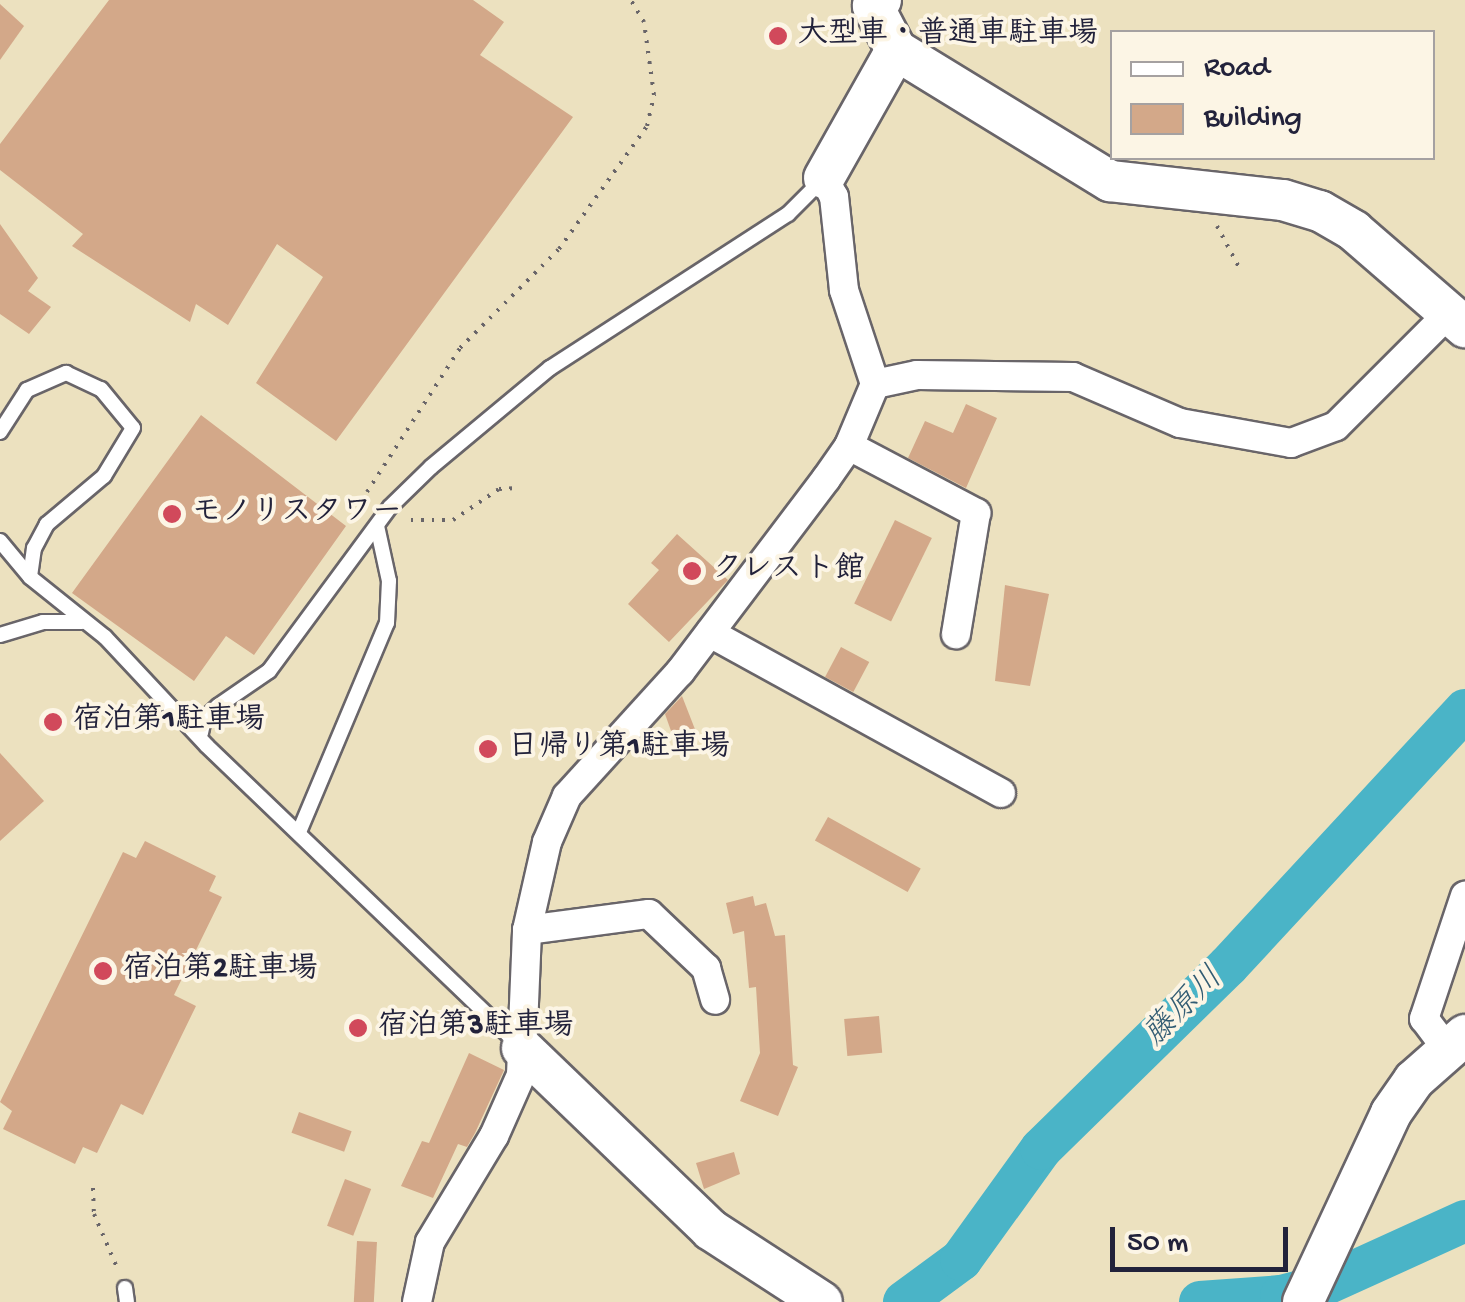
<!DOCTYPE html>
<meta charset="utf-8">
<style>
body{margin:0}
#map{position:relative;width:1465px;height:1302px;overflow:hidden;background:#ece1bf;font-family:"Gochi Hand","Klee One",sans-serif}
div>[style]{position:absolute}
[style*='--x']{left:calc(var(--x)*1px);top:calc(var(--y)*1px);width:calc(var(--w)*1px);rotate:calc(var(--a)*1deg)}
.river>*{height:42px;margin:-21px;padding:0 21px;transform-origin:21px;border-radius:21px;background:#4ab4c7}
.building>*{inset:0;background:#d3a889;transform-origin:0 0}
.path>*{height:4px;margin-top:-2px;transform-origin:0;background:repeating-linear-gradient(90deg,#696569 0 2.5px,transparent 0 10.5px)}
.roads{filter:drop-shadow(2px 0 #696569) drop-shadow(-2px 0 #696569) drop-shadow(0 2px #696569) drop-shadow(0 -2px #696569)}
.lane>*{height:14px;margin:-7px;padding:0 7px;transform-origin:7px;border-radius:7px;background:#fff}
.street>*{height:28px;margin:-14px;padding:0 14px;transform-origin:14px;border-radius:14px;background:#fff}
.secondary>*{height:40px;margin:-20px;padding:0 20px;transform-origin:20px;border-radius:20px;background:#fff}
.dots>*{width:28px;height:28px;translate:-50% -50%;box-sizing:border-box;border:5px solid #fcf5e5;border-radius:50%}
span{translate:-50% -50%;white-space:nowrap;text-align:center;line-height:1.15;-webkit-text-stroke:8px #fcf5e5;paint-order:stroke}
.poi-label{font-size:30px;color:#22223b;font-weight:700}
.left{translate:0 -50%;text-align:left}
.water-label{font-size:32px;color:#325c73;font-style:italic}
.legend{position:absolute;left:1110px;top:30px;width:325px;height:130px;box-sizing:border-box;background:#fcf5e5;border:2px solid #a5a1a1;margin:0;padding:12px 18px;list-style:none;font-size:30px;color:#22223b}
.legend li{display:flex;align-items:center;gap:20px;height:50px}
.legend b{width:50px;border:2px solid #a5a1a1}
.scale{position:absolute;left:1110px;top:1227px;width:178px;height:45px;box-sizing:border-box;border:5px solid #22223b;border-top:0;padding-left:12px;font-size:30px;line-height:35px;white-space:nowrap;color:#22223b;-webkit-text-stroke:8px #fcf5e5;paint-order:stroke}
</style>
<div id="map">
<div class="river">
<div style="--x:904;--y:1302;--w:71;--a:-36.4"></div>
<div style="--x:961;--y:1260;--w:137;--a:-54.2"></div>
<div style="--x:1041;--y:1149;--w:262;--a:-44.4"></div>
<div style="--x:1228;--y:966;--w:349;--a:-47.2"></div>
<div style="--x:1200;--y:1302;--w:81;--a:-4.2"></div>
<div style="--x:1281;--y:1296;--w:44;--a:-14.3"></div>
<div style="--x:1324;--y:1285;--w:155;--a:-24.4"></div>
</div>
<div class="building">
<div style="clip-path:polygon(109px 0,473px 0,504px 22px,480px 55px,573px 117px,336px 441px,256px 383px,323px 277px,277px 244px,228px 325px,196px 304px,190px 322px,72px 246px,83px 234px,0 170px,0 144px)"></div>
<div style="clip-path:polygon(0 4px,24px 26px,0 60px)"></div>
<div style="clip-path:polygon(0 224px,38px 278px,28px 291px,51px 307px,29px 334px,0 314px)"></div>
<div style="clip-path:polygon(966px 404px,997px 418px,966px 488px,908px 458px,925px 421px,953px 433px)"></div>
<div style="clip-path:polygon(201px 415px,346px 526px,254px 655px,226px 636px,194px 681px,72px 593px)"></div>
<div style="left:895px;top:520px;width:41px;height:93px;rotate:26deg"></div>
<div style="clip-path:polygon(677px 534px,728px 580px,669px 642px,628px 604px,659px 570px,651px 563px)"></div>
<div style="clip-path:polygon(1005px 585px,1049px 594px,1030px 686px,995px 681px)"></div>
<div style="left:841px;top:647px;width:32px;height:34px;rotate:28deg"></div>
<div style="clip-path:polygon(682px 696px,698px 737px,676px 745px,665px 714px)"></div>
<div style="clip-path:polygon(0 753px,44px 801px,0 841px)"></div>
<div style="left:828px;top:817px;width:106px;height:27px;rotate:29deg"></div>
<div style="clip-path:polygon(145px 841px,216px 876px,209px 891px,222px 897px,174px 995px,196px 1006px,143px 1115px,121px 1104px,97px 1153px,83px 1147px,75px 1164px,3px 1129px,12px 1111px,0 1102px,123px 852px,136px 858px)"></div>
<div style="clip-path:polygon(753px 896px,755px 906px,766px 903px,775px 936px,785px 935px,793px 1065px,798px 1067px,778px 1116px,740px 1101px,760px 1053px,756px 987px,749px 988px,744px 931px,733px 934px,726px 903px)"></div>
<div style="left:879px;top:1016px;width:37px;height:35px;rotate:85deg"></div>
<div style="clip-path:polygon(469px 1053px,504px 1070px,475px 1133px,467px 1147px,458px 1144px,433px 1198px,401px 1186px,422px 1141px,429px 1143px)"></div>
<div style="left:299px;top:1112px;width:56px;height:22px;rotate:20deg"></div>
<div style="clip-path:polygon(734px 1152px,740px 1174px,704px 1189px,696px 1163px)"></div>
<div style="left:345px;top:1179px;width:28px;height:50px;rotate:21deg"></div>
<div style="left:357px;top:1241px;width:20px;height:61px;rotate:3deg"></div>
</div>
<div class="path">
<div style="--x:1217;--y:226;--w:49;--a:61.9"></div>
<div style="--x:367;--y:492;--w:171;--a:-57.1"></div>
<div style="--x:460;--y:348;--w:140;--a:-45"></div>
<div style="--x:559;--y:249;--w:151;--a:-54.4"></div>
<div style="--x:647;--y:126;--w:32;--a:-77"></div>
<div style="--x:654;--y:95;--w:74;--a:-97.8"></div>
<div style="--x:644;--y:22;--w:26;--a:-121"></div>
<div style="--x:411;--y:520;--w:42;--a:0"></div>
<div style="--x:453;--y:520;--w:55;--a:-34"></div>
<div style="--x:499;--y:489;--w:19;--a:-3"></div>
<div style="--x:93;--y:1188;--w:26;--a:88"></div>
<div style="--x:94;--y:1214;--w:61;--a:66.8"></div>
</div>
<div class="roads">
<div class="lane">
<div style="--x:0;--y:432;--w:50;--a:-57.3"></div>
<div style="--x:27;--y:390;--w:43;--a:-23.6"></div>
<div style="--x:66;--y:373;--w:38;--a:25"></div>
<div style="--x:101;--y:389;--w:50;--a:50.6"></div>
<div style="--x:133;--y:428;--w:56;--a:121.1"></div>
<div style="--x:104;--y:476;--w:75;--a:139.9"></div>
<div style="--x:47;--y:524;--w:27;--a:118"></div>
<div style="--x:34;--y:548;--w:29;--a:98"></div>
<div style="--x:0;--y:541;--w:47;--a:50.2"></div>
<div style="--x:30;--y:577;--w:96;--a:38.7"></div>
<div style="--x:105;--y:637;--w:149;--a:46.9"></div>
<div style="--x:207;--y:746;--w:435;--a:43.8"></div>
<div style="--x:0;--y:635;--w:45;--a:-16.8"></div>
<div style="--x:43;--y:622;--w:39;--a:0"></div>
<div style="--x:201;--y:733;--w:14;--a:-78"></div>
<div style="--x:204;--y:719;--w:19;--a:-43"></div>
<div style="--x:218;--y:706;--w:62;--a:-34.5"></div>
<div style="--x:269;--y:671;--w:204;--a:-53.6"></div>
<div style="--x:390;--y:507;--w:57;--a:-44.3"></div>
<div style="--x:431;--y:467;--w:155;--a:-39.8"></div>
<div style="--x:550;--y:368;--w:283;--a:-32.9"></div>
<div style="--x:788;--y:214;--w:48;--a:-45"></div>
<div style="--x:299;--y:832;--w:227;--a:-67.2"></div>
<div style="--x:387;--y:623;--w:42;--a:-87.3"></div>
<div style="--x:389;--y:581;--w:56;--a:-102.3"></div>
<div style="--x:125;--y:1288;--w:14;--a:82"></div>
</div>
<div class="street">
<div style="--x:875;--y:384;--w:43;--a:-12.1"></div>
<div style="--x:917;--y:375;--w:156;--a:0.7"></div>
<div style="--x:1073;--y:377;--w:116;--a:23.3"></div>
<div style="--x:1180;--y:423;--w:113;--a:10.2"></div>
<div style="--x:1291;--y:443;--w:48;--a:-20.7"></div>
<div style="--x:1336;--y:426;--w:158;--a:-45"></div>
<div style="--x:849;--y:446;--w:144;--a:27.8"></div>
<div style="--x:976;--y:513;--w:123;--a:99.4"></div>
<div style="--x:710;--y:633;--w:332;--a:28.8"></div>
<div style="--x:527;--y:930;--w:123;--a:-7.5"></div>
<div style="--x:649;--y:914;--w:79;--a:43.5"></div>
<div style="--x:706;--y:968;--w:33;--a:74"></div>
<div style="--x:1447;--y:1049;--w:38;--a:-127"></div>
<div style="--x:1424;--y:1019;--w:130;--a:-71.6"></div>
<div style="--x:417;--y:1302;--w:61;--a:-77.8"></div>
<div style="--x:430;--y:1242;--w:124;--a:-58.9"></div>
<div style="--x:494;--y:1136;--w:67;--a:-66.1"></div>
<div style="--x:521;--y:1075;--w:145;--a:-87.6"></div>
<div style="--x:527;--y:930;--w:90;--a:-77.2"></div>
<div style="--x:547;--y:842;--w:50;--a:-66.5"></div>
<div style="--x:567;--y:796;--w:168;--a:-47.7"></div>
<div style="--x:680;--y:672;--w:242;--a:-52.9"></div>
<div style="--x:826;--y:479;--w:40;--a:-55.1"></div>
<div style="--x:849;--y:446;--w:67;--a:-67.2"></div>
<div style="--x:875;--y:384;--w:99;--a:-108.3"></div>
<div style="--x:844;--y:290;--w:94;--a:-96.1"></div>
<div style="--x:834;--y:197;--w:21;--a:-118"></div>
</div>
<div class="secondary">
<div style="--x:896;--y:50;--w:251;--a:31.5"></div>
<div style="--x:1110;--y:181;--w:174;--a:6.3"></div>
<div style="--x:1283;--y:200;--w:39;--a:17"></div>
<div style="--x:1320;--y:211;--w:39;--a:30"></div>
<div style="--x:1354;--y:231;--w:147;--a:40.9"></div>
<div style="--x:824;--y:178;--w:147;--a:-60.6"></div>
<div style="--x:896;--y:50;--w:50;--a:-117.6"></div>
<div style="--x:873;--y:6;--w:10;--a:-37"></div>
<div style="--x:522;--y:1048;--w:262;--a:43.9"></div>
<div style="--x:711;--y:1230;--w:132;--a:33"></div>
<div style="--x:1303;--y:1302;--w:208;--a:-65"></div>
<div style="--x:1391;--y:1113;--w:40;--a:-55.1"></div>
<div style="--x:1414;--y:1080;--w:68;--a:-41.4"></div>
</div>
</div>
<div class="dots">
<div style="left:778px;top:36px;background:#d1495b"></div>
<div style="left:172px;top:514px;background:#d1495b"></div>
<div style="left:692px;top:571px;background:#d1495b"></div>
<div style="left:53px;top:722px;background:#d1495b"></div>
<div style="left:488px;top:749px;background:#d1495b"></div>
<div style="left:103px;top:971px;background:#d1495b"></div>
<div style="left:358px;top:1028px;background:#d1495b"></div>
</div>
<div class="poi-label">
<span class="left" style="left:798px;top:36px">大型車・普通車駐車場</span>
<span class="left" style="left:192px;top:514px">モノリスタワー</span>
<span class="left" style="left:712px;top:571px">クレスト館</span>
<span class="left" style="left:73px;top:722px">宿泊第1駐車場</span>
<span class="left" style="left:508px;top:749px">日帰り第1駐車場</span>
<span class="left" style="left:123px;top:971px">宿泊第2駐車場</span>
<span class="left" style="left:378px;top:1028px">宿泊第3駐車場</span>
</div>
<div class="water-label">
<span style="left:1185px;top:1008px;rotate:-45deg">藤原川</span>
</div>
<ul class="legend">
<li><b style="height:12px;background:#fff"></b>Road</li>
<li><b style="height:28px;background:#d3a889"></b>Building</li>
</ul>
<div class="scale">50 m</div>
</div>
